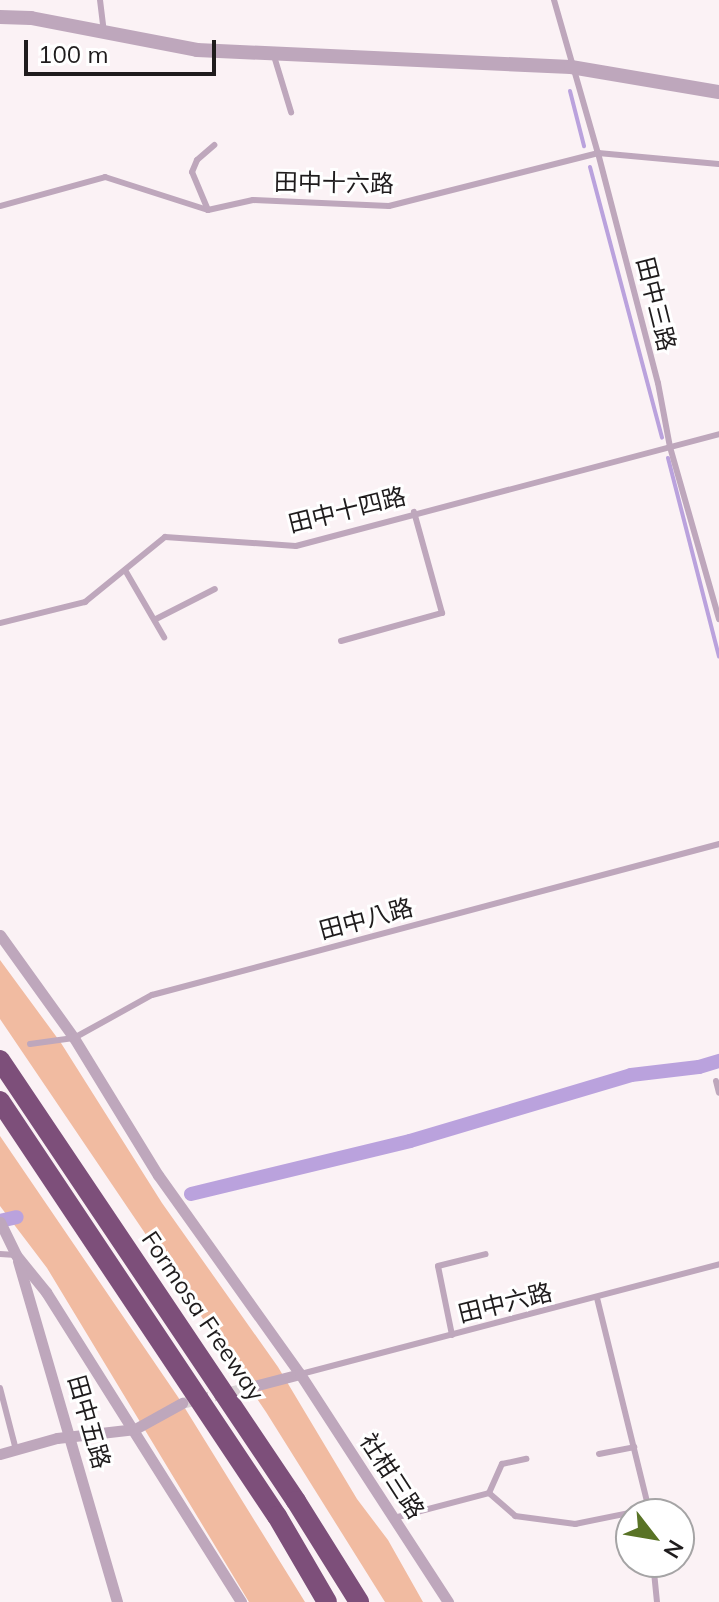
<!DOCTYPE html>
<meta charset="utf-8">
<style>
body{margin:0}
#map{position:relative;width:719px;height:1602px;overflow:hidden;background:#fbf2f5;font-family:Mulish,"Noto Sans TC",sans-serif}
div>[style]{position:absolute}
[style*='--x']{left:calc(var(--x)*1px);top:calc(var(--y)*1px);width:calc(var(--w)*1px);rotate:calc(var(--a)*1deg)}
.green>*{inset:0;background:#f1bba1}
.stream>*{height:4px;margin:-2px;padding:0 2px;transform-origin:2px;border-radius:2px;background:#baa2dd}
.canal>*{height:14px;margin:-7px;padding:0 7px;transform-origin:7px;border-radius:7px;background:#baa2dd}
.minor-tunnel>*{height:11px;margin-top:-5.5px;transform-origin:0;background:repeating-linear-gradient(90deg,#dad2d5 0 11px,transparent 0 16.5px)}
.service>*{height:6px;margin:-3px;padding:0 3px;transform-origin:3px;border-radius:3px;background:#bea7bc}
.minor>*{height:11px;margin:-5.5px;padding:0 5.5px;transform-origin:5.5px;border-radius:5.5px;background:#bea7bc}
.tertiary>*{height:14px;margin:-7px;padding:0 7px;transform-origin:7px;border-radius:7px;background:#bea7bc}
.motorway>*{height:20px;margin:-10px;padding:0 10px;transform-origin:10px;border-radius:10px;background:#7d4f7a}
span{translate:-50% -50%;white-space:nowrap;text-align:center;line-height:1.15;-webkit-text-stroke:6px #fff;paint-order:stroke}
.street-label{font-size:24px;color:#1f1c1d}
.north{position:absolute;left:615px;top:1498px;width:80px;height:80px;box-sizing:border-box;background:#fff;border:2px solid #a5a4a5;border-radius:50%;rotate:121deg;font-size:22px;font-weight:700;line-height:32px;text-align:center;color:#1f1c1d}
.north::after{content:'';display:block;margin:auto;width:28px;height:36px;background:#597326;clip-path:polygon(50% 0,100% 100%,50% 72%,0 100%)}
.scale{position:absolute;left:24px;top:40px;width:192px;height:36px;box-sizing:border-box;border:4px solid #1f1c1d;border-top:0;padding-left:10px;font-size:24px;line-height:28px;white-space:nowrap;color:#1f1c1d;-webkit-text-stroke:6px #fff;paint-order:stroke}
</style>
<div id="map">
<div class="green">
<div style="clip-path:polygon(0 960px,61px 1043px,162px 1203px,278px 1367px,357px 1499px,388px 1540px,423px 1602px,385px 1602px,266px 1412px,0 1019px)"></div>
<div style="clip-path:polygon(0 1136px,178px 1397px,305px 1602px,249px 1602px,47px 1268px,0 1206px)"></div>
</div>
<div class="stream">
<div style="--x:570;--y:91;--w:57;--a:75.7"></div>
<div style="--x:590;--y:167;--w:280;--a:75.1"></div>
<div style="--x:668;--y:458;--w:205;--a:75.6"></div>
</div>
<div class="canal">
<div style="--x:191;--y:1194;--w:225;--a:-13.6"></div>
<div style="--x:410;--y:1141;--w:231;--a:-16.6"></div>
<div style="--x:631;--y:1075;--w:68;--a:-6.7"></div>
<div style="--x:699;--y:1067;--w:21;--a:-17"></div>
<div style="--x:0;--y:1221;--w:17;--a:-13"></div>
</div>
<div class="minor-tunnel">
<div style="--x:182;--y:1403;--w:70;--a:-13.2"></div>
</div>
<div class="service">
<div style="--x:100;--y:0;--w:32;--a:83"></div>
<div style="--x:554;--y:0;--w:159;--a:74"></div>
<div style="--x:598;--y:153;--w:238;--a:75.4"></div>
<div style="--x:658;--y:383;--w:65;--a:79.4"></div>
<div style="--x:670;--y:447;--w:179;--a:74.1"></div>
<div style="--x:274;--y:56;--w:59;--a:73.1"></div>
<div style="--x:0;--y:206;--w:109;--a:-15.4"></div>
<div style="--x:105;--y:177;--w:108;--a:17.8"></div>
<div style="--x:208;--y:210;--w:46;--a:-12.5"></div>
<div style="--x:253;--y:200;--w:136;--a:2.5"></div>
<div style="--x:389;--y:206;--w:216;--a:-14.2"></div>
<div style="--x:598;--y:153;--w:121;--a:5.2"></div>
<div style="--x:208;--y:210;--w:41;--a:-112.8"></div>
<div style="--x:192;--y:172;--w:13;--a:-67"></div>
<div style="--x:197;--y:160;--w:23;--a:-41"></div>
<div style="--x:125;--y:570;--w:78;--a:59.8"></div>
<div style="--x:156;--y:619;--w:66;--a:-27"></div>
<div style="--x:0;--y:623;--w:88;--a:-13.9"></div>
<div style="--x:85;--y:602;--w:103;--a:-39.1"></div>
<div style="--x:165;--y:537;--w:131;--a:3.9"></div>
<div style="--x:296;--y:546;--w:438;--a:-14.8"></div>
<div style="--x:341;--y:641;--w:105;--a:-15.5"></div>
<div style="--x:442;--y:613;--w:105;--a:-105.5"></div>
<div style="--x:30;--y:1044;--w:44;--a:-7.8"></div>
<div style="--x:74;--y:1038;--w:89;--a:-28.9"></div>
<div style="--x:152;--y:995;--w:587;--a:-14.91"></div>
<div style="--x:716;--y:1081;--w:12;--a:76"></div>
<div style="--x:0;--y:1254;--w:16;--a:4"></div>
<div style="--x:597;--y:1298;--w:222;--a:76.2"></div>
<div style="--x:452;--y:1335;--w:70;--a:-101.5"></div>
<div style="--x:438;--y:1266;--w:49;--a:-14"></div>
<div style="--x:301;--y:1374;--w:432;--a:-14.7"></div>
<div style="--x:0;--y:1388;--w:64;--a:75.5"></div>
<div style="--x:599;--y:1454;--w:36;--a:-11"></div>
<div style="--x:489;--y:1493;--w:32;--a:-66"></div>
<div style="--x:502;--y:1464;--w:25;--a:-12"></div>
<div style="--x:394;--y:1518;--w:98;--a:-14.7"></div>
<div style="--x:489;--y:1493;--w:35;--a:41"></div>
<div style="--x:515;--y:1516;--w:61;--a:7.6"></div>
<div style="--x:575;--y:1524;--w:76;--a:-11.5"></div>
<div style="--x:653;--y:1562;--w:40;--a:84.3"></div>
</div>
<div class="minor">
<div style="--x:0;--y:935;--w:127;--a:54.3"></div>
<div style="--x:74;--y:1038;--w:161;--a:58.5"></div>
<div style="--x:158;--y:1175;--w:244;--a:54.5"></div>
<div style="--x:300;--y:1374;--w:52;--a:165.4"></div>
<div style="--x:0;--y:1222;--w:37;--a:64"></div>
<div style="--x:16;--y:1255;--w:48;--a:51"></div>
<div style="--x:46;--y:1292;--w:366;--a:57.8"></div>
<div style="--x:18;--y:1261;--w:355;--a:73.8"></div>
<div style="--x:300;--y:1374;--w:272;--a:57"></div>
<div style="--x:0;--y:1454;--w:59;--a:-15.7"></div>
<div style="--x:57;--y:1438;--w:79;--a:-6.6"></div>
<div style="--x:135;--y:1429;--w:54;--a:-29"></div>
</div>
<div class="tertiary">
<div style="--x:0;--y:17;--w:31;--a:2"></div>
<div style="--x:31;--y:18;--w:169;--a:10.9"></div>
<div style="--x:197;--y:50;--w:374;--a:2.6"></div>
<div style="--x:571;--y:67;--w:150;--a:9.6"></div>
</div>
<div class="motorway">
<div style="--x:0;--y:1060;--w:531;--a:56.13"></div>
<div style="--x:296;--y:1501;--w:119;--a:58"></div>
<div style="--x:0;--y:1101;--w:499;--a:56.3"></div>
<div style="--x:277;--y:1516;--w:99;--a:59.8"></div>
</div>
<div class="street-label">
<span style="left:334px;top:183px;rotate:1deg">田中十六路</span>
<span style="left:656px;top:304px;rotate:76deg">田中三路</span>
<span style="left:347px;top:510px;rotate:-14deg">田中十四路</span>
<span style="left:366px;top:919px;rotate:-15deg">田中八路</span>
<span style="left:505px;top:1303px;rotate:-14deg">田中六路</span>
<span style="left:203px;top:1316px;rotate:56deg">Formosa Freeway</span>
<span style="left:89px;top:1422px;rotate:74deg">田中五路</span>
<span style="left:392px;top:1476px;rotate:57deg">社柑三路</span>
</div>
<div class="north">N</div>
<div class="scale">100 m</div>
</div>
